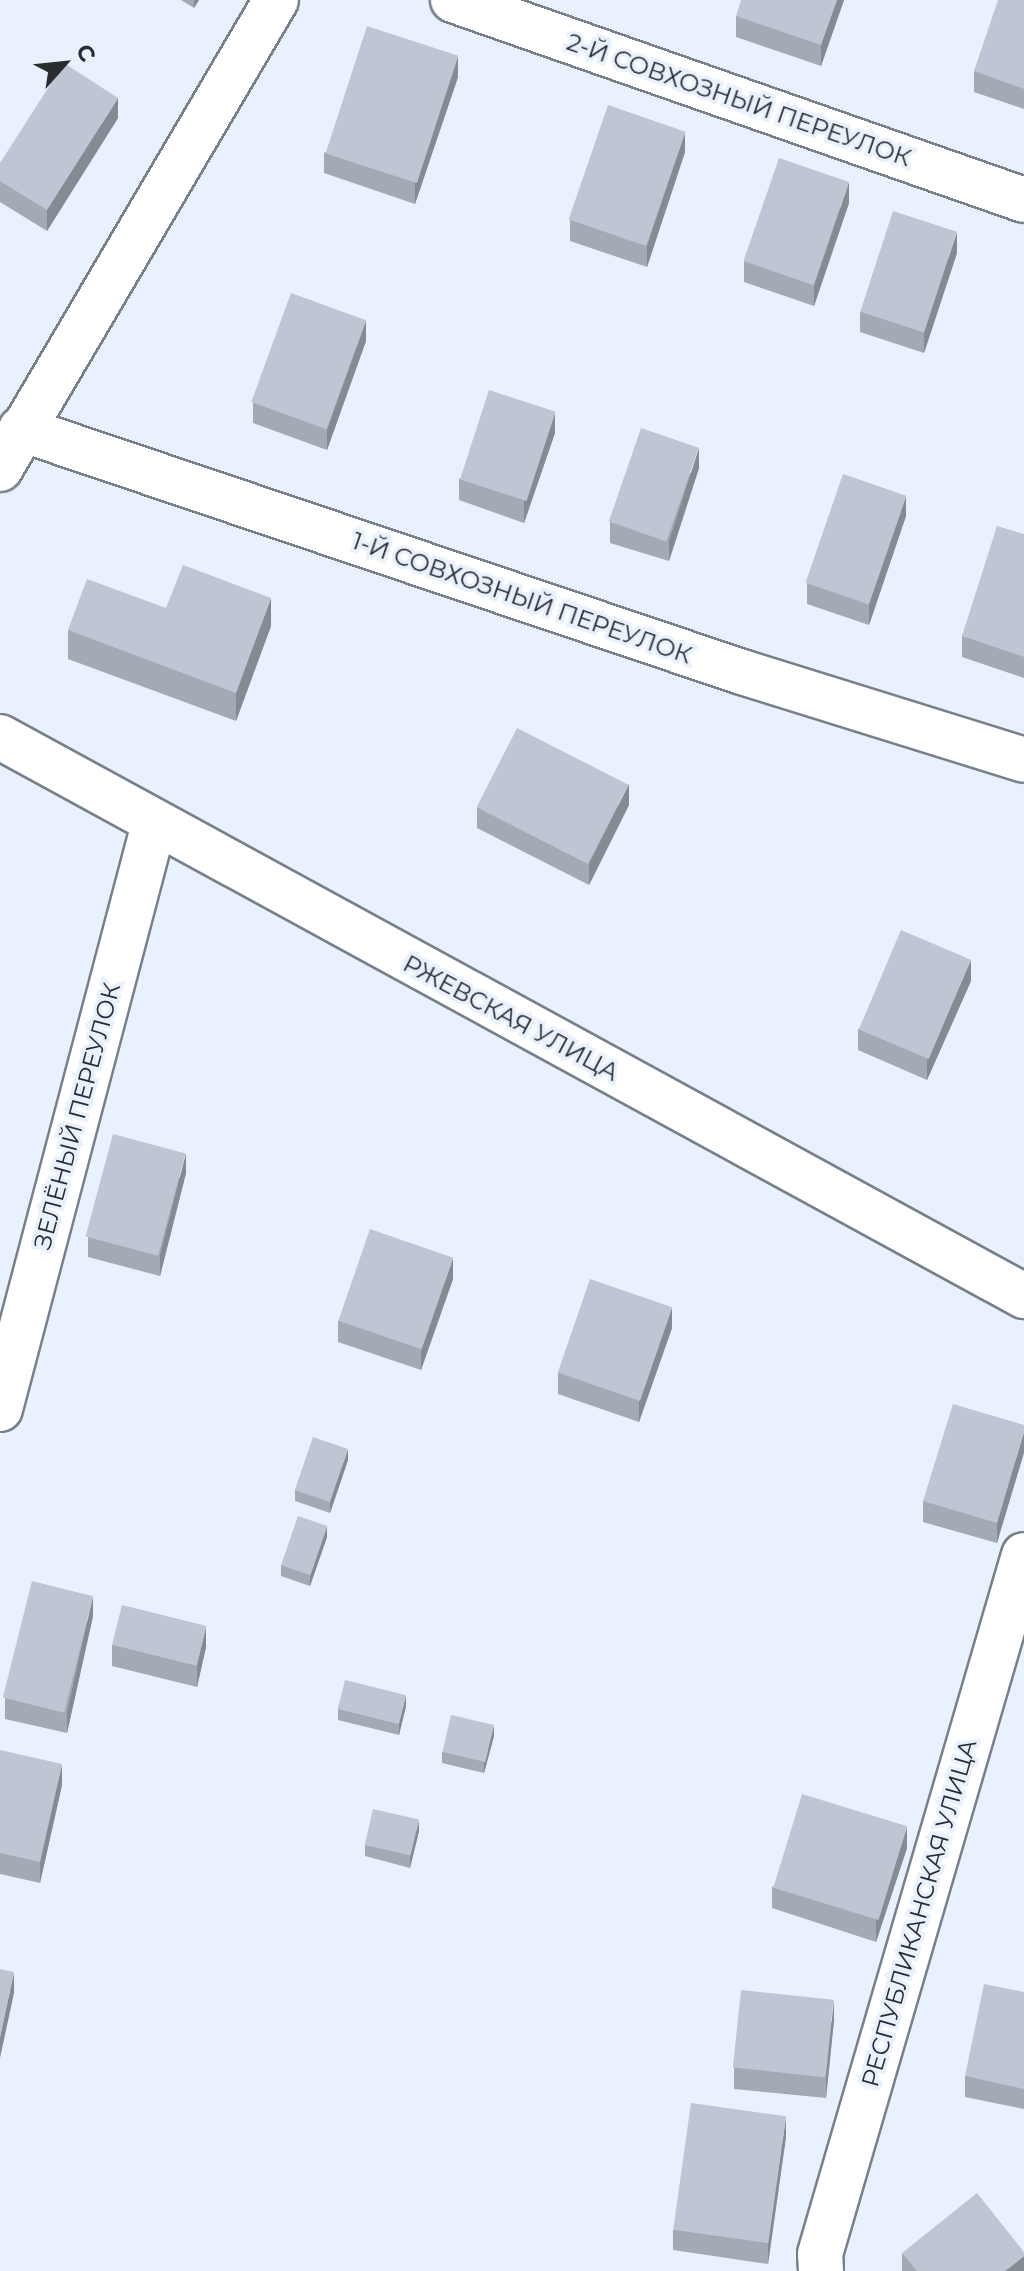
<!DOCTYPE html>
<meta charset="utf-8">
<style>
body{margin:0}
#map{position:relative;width:1024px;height:2271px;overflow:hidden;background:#e8f1fd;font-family:Montserrat,sans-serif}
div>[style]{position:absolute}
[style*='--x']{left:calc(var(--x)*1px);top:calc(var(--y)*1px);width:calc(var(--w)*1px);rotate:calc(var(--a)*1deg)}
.roads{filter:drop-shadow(2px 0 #77808b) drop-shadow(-2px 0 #77808b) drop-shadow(0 2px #77808b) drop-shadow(0 -2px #77808b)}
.street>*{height:44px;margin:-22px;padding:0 22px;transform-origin:22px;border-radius:22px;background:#fff}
.secondary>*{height:44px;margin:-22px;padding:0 22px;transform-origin:22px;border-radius:22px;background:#fff}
.wall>*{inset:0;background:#a3aab5}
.shaded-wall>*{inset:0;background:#848b93}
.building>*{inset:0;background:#bdc6d2;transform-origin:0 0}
span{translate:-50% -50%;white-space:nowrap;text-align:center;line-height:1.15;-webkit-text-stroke:7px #e8f1fd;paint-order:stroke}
.street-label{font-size:24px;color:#282b30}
.north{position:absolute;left:24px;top:24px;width:80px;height:80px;-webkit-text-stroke:6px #e8f1fd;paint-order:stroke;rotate:63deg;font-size:22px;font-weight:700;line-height:32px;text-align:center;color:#282b30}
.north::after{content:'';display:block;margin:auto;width:28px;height:36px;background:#282b30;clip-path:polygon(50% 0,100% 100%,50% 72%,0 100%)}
</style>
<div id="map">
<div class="roads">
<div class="street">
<div style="--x:453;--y:0;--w:605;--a:19.3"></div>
<div style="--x:21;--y:429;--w:761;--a:18.63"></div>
<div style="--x:742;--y:672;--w:295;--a:17.3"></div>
<div style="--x:0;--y:469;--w:544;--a:-59.52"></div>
<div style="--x:0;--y:1409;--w:605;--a:-75.25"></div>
<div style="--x:821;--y:2271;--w:17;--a:-93"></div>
<div style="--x:820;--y:2254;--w:728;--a:-73.73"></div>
</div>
<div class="secondary">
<div style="--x:0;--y:737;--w:1167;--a:28.63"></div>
</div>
</div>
<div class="wall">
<div style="clip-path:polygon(181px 0,199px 0,194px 8px)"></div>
<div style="clip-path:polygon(844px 0,821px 66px,736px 37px,736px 16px)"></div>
<div style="clip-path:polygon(1024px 0,1024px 109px,974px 92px,974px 71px)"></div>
<div style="clip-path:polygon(458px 77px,415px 204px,324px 173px,324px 153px)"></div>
<div style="clip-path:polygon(118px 118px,47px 231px,0 202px,0 163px)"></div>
<div style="clip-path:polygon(685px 152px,647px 267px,570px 241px,570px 220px)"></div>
<div style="clip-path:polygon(849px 203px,814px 306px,744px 282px,744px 261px)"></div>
<div style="clip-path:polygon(957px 253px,924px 353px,860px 332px,860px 312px)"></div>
<div style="clip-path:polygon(366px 341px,327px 450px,253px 423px,253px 403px)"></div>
<div style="clip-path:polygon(555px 433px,524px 523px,459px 500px,459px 479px)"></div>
<div style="clip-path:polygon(699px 468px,669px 561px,610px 543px,610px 522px)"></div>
<div style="clip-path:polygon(906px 516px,869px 625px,807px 604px,807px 583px)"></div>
<div style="clip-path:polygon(1024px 534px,1024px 678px,962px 657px,962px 636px)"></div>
<div style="clip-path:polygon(271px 626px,236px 721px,68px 659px,68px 630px)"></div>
<div style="clip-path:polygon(629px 805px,589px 885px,477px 828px,477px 808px)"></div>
<div style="clip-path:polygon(971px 981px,927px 1080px,858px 1050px,858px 1029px)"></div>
<div style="clip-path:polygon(186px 1173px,160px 1276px,88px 1257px,88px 1237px)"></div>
<div style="clip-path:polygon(453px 1279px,421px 1370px,338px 1342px,338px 1321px)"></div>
<div style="clip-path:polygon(672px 1328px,639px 1422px,558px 1394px,558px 1373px)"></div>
<div style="clip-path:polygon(1024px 1425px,997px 1543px,923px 1522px,923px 1501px)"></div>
<div style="clip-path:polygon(348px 1460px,330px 1513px,295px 1501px,295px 1490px)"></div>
<div style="clip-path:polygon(327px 1537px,310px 1586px,281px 1576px,281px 1565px)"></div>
<div style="clip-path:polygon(93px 1616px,67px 1733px,5px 1719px,5px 1698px)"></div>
<div style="clip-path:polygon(112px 1645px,206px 1647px,197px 1687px,112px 1666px)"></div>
<div style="clip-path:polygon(406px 1706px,399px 1735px,338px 1720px,338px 1709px)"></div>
<div style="clip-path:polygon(494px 1736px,484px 1773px,442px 1763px,442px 1752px)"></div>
<div style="clip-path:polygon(0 1750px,62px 1785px,40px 1883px,0 1874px)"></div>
<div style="clip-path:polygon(419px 1831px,410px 1868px,365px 1856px,365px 1845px)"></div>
<div style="clip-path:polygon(907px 1848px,876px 1942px,772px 1908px,772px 1887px)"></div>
<div style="clip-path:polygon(1024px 1992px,1024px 2109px,965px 2097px,965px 2076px)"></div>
<div style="clip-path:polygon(834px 2020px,826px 2098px,734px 2089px,734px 2068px)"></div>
<div style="clip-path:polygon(786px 2137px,768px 2264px,673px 2250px,673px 2230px)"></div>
<div style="clip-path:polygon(902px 2253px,1024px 2271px,902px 2271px)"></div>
</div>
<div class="shaded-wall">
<div style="clip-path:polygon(194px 0,199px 0,194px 8px)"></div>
<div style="clip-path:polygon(837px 0,844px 0,821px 66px,821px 45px)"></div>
<div style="clip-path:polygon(458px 56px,458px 77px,415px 204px,415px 183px)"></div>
<div style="clip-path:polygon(118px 98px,118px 118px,47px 231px,47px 210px)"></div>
<div style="clip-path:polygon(685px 132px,685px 152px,647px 267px,647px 246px)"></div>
<div style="clip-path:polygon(849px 182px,849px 203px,814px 306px,814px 286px)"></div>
<div style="clip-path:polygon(957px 232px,957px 253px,924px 353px,924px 333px)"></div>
<div style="clip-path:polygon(366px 320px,366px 341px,327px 450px,327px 430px)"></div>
<div style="clip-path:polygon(555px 412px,555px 433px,524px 523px,524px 502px)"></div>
<div style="clip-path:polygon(699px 448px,699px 468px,669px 561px,669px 541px)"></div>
<div style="clip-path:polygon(906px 496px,906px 516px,869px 625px,869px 604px)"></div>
<div style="clip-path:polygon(271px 598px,271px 626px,236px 721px,236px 693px)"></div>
<div style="clip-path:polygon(629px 784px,629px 805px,589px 885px,589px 864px)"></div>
<div style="clip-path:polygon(971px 960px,971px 981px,927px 1080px,927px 1059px)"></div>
<div style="clip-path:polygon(186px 1153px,186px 1173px,160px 1276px,160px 1255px)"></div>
<div style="clip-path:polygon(453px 1258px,453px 1279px,421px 1370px,421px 1350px)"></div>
<div style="clip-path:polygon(672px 1307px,672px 1328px,639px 1422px,639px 1401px)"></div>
<div style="clip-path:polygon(1024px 1432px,1024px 1453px,997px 1543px,997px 1523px)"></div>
<div style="clip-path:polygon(348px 1449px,348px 1460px,330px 1513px,330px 1502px)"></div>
<div style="clip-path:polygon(327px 1526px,327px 1537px,310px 1586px,310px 1576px)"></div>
<div style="clip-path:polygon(93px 1596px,93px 1616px,67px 1733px,67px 1712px)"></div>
<div style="clip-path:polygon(206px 1626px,206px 1647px,197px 1687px,197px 1666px)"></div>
<div style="clip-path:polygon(406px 1695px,406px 1706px,399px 1735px,399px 1724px)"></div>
<div style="clip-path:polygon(494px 1725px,494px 1736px,484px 1773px,484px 1762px)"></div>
<div style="clip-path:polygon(62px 1764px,62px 1785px,40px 1883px,40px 1862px)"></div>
<div style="clip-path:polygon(419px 1820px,419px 1831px,410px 1868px,410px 1856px)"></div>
<div style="clip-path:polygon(907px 1827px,907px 1848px,876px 1942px,876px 1921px)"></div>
<div style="clip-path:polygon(14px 1972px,14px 1993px,0 2058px,0 2037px)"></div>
<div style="clip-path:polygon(834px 1999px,834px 2020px,826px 2098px,826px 2078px)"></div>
<div style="clip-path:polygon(786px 2117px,786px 2137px,768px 2264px,768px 2243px)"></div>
<div style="clip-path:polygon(1024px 2256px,1024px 2271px,1005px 2271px)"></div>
</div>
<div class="building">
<div style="clip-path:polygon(741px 0,837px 0,821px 45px,736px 16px)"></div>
<div style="clip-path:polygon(998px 0,1024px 0,1024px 89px,974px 71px)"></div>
<div style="left:367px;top:26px;width:96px;height:134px;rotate:18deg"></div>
<div style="clip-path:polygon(64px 63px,118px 98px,47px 210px,0 181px,0 163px)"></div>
<div style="left:608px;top:105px;width:82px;height:121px;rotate:19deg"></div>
<div style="left:779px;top:158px;width:74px;height:109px;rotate:19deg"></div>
<div style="left:893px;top:211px;width:67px;height:106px;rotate:18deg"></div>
<div style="left:291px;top:293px;width:80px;height:116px;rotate:20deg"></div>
<div style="left:489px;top:390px;width:70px;height:94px;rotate:18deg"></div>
<div style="left:641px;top:428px;width:61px;height:99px;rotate:19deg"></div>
<div style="left:843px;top:474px;width:67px;height:115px;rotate:19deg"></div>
<div style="clip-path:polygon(997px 526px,1024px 534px,1024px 657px,962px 636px)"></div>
<div style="clip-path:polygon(183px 565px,271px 598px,236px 693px,68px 630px,87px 579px,166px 608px)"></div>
<div style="left:517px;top:728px;width:125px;height:89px;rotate:27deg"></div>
<div style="left:901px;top:930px;width:76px;height:108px;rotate:23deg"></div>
<div style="left:113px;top:1134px;width:75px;height:106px;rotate:15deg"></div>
<div style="left:370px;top:1229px;width:88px;height:97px;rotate:19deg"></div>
<div style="left:590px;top:1279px;width:87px;height:99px;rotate:19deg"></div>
<div style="clip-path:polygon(953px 1404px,1024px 1425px,1024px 1432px,997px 1523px,923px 1501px)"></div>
<div style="left:313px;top:1437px;width:37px;height:56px;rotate:19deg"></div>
<div style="left:298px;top:1516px;width:31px;height:52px;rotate:19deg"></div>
<div style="left:32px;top:1581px;width:63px;height:120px;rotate:14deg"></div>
<div style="left:122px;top:1605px;width:87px;height:41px;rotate:14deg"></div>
<div style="left:345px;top:1680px;width:63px;height:30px;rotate:14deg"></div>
<div style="left:451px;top:1715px;width:44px;height:38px;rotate:13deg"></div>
<div style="clip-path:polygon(0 1750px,62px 1764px,40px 1862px,0 1853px)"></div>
<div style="left:802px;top:1794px;width:110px;height:98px;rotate:17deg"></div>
<div style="left:373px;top:1809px;width:47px;height:37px;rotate:13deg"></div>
<div style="clip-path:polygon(0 1969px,14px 1972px,0 2037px)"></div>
<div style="clip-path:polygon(984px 1984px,1024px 1992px,1024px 2089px,965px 2076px)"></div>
<div style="left:741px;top:1990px;width:93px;height:78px;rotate:6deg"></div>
<div style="left:691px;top:2103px;width:96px;height:128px;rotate:8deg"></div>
<div style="clip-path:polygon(977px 2193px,1024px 2252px,1024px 2256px,1005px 2271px,917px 2271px,902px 2253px)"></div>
</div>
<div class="street-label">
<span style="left:739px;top:100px;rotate:19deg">2-Й СОВХОЗНЫЙ ПЕРЕУЛОК</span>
<span style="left:522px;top:598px;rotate:19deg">1-Й СОВХОЗНЫЙ ПЕРЕУЛОК</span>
<span style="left:511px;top:1018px;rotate:28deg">РЖЕВСКАЯ УЛИЦА</span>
<span style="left:77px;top:1116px;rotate:-75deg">ЗЕЛЁНЫЙ ПЕРЕУЛОК</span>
<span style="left:919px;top:1913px;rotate:-74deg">РЕСПУБЛИКАНСКАЯ УЛИЦА</span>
</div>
<div class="north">С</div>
</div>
